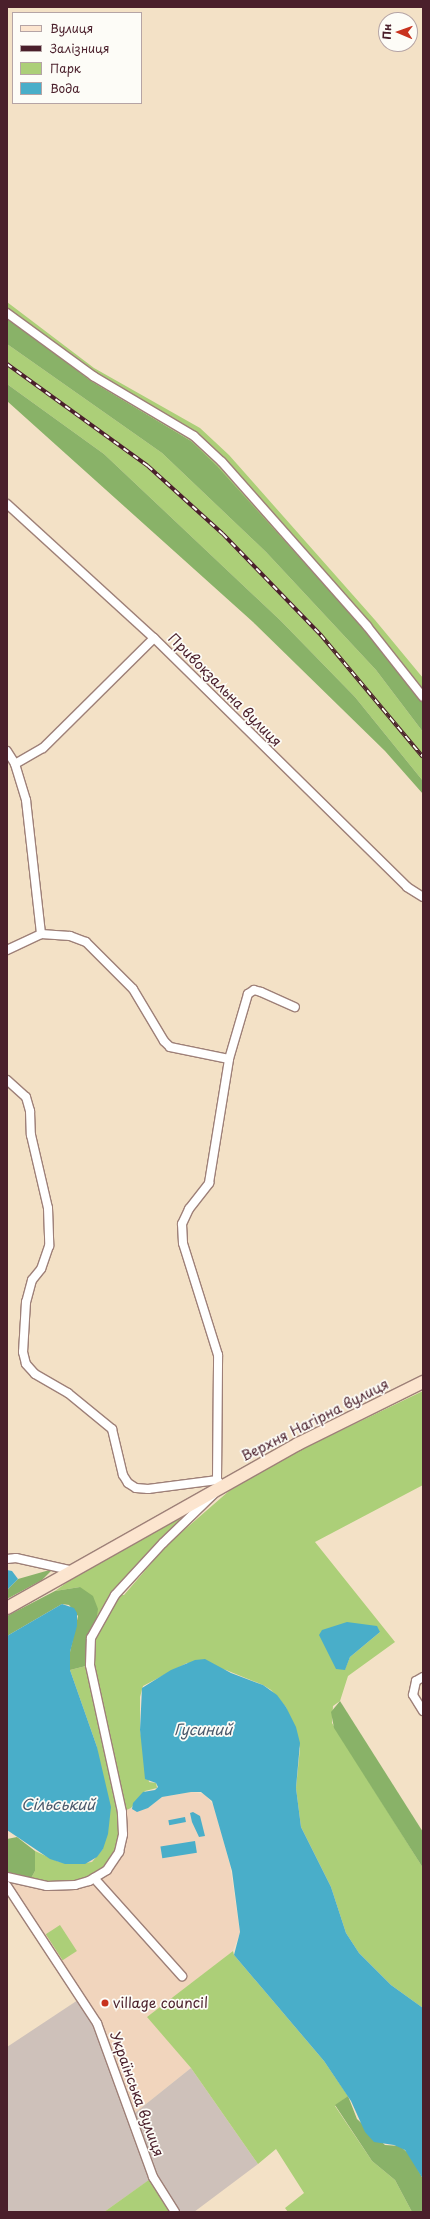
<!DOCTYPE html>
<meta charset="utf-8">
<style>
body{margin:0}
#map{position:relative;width:430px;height:2219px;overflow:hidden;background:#f3e1c6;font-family:"Playpen Sans",sans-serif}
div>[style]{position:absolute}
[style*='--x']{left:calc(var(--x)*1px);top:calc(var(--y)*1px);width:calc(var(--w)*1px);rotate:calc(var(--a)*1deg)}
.built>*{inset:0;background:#f1d5bd}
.industrial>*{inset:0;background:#cec1ba}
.green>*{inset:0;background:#accf78;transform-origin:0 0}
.forest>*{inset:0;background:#89b268}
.water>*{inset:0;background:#49aec9;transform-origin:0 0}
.roads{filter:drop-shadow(1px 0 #9e8078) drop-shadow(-1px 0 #9e8078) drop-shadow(0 1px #9e8078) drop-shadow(0 -1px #9e8078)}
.street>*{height:8px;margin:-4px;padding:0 4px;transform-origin:4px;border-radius:4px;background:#fff}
.secondary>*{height:12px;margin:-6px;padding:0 6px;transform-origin:6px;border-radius:6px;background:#fce5cf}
.rail>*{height:3.5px;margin-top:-1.75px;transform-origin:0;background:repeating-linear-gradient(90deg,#fdfcf7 0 6px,#4a1f2b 0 12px);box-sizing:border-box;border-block:1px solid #4a1f2b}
.dots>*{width:11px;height:11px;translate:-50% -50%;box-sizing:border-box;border:2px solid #fdfcf7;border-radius:50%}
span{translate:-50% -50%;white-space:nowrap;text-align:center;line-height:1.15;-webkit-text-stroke:3.5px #fdfcf7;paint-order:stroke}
.street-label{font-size:14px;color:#4a1f2b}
.poi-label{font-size:14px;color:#4a1f2b}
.left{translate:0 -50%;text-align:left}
.water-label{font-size:15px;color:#4a586a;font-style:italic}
.frame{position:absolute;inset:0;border:8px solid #4a1f2b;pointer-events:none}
.legend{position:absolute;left:12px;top:12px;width:130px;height:92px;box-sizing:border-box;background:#fdfcf7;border:1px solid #b5a4a5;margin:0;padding:5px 7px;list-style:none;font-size:12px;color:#4a1f2b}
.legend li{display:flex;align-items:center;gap:8px;height:20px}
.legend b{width:20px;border:1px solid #b5a4a5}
.north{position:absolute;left:378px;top:12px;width:40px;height:40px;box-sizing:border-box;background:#fdfcf7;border:1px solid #b5a4a5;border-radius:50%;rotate:272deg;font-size:11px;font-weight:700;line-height:16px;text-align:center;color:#4a1f2b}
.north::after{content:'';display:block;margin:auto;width:14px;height:18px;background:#c8321e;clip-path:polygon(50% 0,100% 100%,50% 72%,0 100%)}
</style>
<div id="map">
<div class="built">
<div style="clip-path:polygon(191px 1792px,205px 1794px,214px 1806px,230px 1865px,240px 1933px,233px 1951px,148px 2017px,191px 2068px,131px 2116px,97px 2023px,7px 1886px,7px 1877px,122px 1812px,131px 1808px,148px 1808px,162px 1797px)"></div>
</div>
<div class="industrial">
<div style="clip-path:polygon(81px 1998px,97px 2023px,131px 2116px,191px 2068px,258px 2164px,194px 2212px,175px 2212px,152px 2178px,104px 2212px,7px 2212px,7px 2047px)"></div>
</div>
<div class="green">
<div style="clip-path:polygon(7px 302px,94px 368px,200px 428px,229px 455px,375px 620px,423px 678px,423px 703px,363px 628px,191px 441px,91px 381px,61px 358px,7px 317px)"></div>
<div style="clip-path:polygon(7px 344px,162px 453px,266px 552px,376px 670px,423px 732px,423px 781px,355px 697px,281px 621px,104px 454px,7px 384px)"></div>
<div style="clip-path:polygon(evenodd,423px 1391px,423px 1485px,315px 1542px,395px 1642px,348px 1676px,340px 1701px,333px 1706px,332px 1723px,423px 1868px,423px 2008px,391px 1985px,359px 1953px,346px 1933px,331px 1887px,301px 1827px,296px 1788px,300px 1748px,286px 1707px,271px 1690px,263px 1685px,226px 1670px,187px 1663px,143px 1686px,140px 1697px,140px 1730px,149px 1782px,156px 1783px,157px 1788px,145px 1791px,131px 1808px,122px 1812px,116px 1859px,82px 1884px,29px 1882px,35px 1871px,35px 1851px,59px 1862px,78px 1864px,92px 1862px,103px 1849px,97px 1747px,70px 1670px,90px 1665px,80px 1587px,55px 1591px,77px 1575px,190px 1511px,192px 1513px,116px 1595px,124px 1595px,167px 1545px,229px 1491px,288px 1456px,423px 1391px,322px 1630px,380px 1632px,350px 1657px,345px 1669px,322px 1630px)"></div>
<div style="left:60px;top:1925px;width:31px;height:17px;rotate:57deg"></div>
<div style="clip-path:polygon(233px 1951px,234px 1955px,324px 2061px,348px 2096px,335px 2106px,372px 2161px,395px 2180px,412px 2212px,288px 2212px,285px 2208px,304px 2193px,276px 2149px,258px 2164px,191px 2068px,147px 2017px)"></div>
<div style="clip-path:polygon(153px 2177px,175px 2212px,104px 2212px)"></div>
</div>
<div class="forest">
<div style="clip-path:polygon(7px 317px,91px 381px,191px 441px,217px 466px,363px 628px,423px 703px,423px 732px,376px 670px,266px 552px,162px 453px,7px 344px)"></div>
<div style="clip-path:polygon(7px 384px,104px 454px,281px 621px,355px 697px,423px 781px,423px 794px,385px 751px,253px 622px,7px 401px)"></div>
<div style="clip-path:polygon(53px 1569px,42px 1580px,7px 1599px,7px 1590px,18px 1579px)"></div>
<div style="clip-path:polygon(80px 1587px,93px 1596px,98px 1609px,90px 1665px,70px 1670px,70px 1652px,78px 1616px,69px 1605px,62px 1604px,7px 1636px,7px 1616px,55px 1591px)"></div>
<div style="clip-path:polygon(340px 1701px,423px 1832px,423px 1868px,334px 1728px,331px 1712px)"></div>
<div style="clip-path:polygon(17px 1837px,35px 1851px,35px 1871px,29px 1882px,7px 1877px,7px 1839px)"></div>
<div style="clip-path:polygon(348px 2096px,357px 2119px,385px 2145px,400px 2146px,410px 2155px,423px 2179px,423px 2212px,412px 2212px,395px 2180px,372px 2161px,335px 2105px)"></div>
</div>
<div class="water">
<div style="clip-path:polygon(7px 1570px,12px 1571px,18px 1579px,7px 1590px)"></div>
<div style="clip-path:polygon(62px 1604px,74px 1608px,77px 1613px,77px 1626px,70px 1652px,70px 1670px,97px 1747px,111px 1807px,108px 1834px,103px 1849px,97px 1857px,85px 1864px,65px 1864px,50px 1859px,7px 1830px,7px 1636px)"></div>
<div style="clip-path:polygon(347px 1622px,377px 1626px,380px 1632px,350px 1657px,345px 1670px,336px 1669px,319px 1635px,322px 1630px)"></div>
<div style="clip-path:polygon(205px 1659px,231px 1673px,263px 1685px,277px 1695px,286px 1707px,296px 1727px,300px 1743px,296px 1788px,301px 1827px,331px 1887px,346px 1933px,359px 1953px,391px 1985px,423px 2008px,423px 2179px,405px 2150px,394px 2145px,374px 2142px,365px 2132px,351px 2101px,324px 2061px,234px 1955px,240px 1932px,232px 1871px,212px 1801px,201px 1792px,191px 1792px,162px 1797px,148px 1808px,137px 1812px,132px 1809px,133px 1803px,143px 1792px,155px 1790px,158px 1787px,156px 1783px,145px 1779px,140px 1730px,142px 1688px,171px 1670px,195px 1660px)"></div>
<div style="clip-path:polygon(193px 1812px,200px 1816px,205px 1836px,199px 1837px,192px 1822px,190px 1813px)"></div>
<div style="left:185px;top:1817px;width:5px;height:17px;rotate:79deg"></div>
<div style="left:195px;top:1841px;width:12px;height:35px;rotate:81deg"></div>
</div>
<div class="roads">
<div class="street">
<div style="--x:7;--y:313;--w:107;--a:36.2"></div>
<div style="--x:93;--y:376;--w:117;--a:30.7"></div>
<div style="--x:194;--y:436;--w:38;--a:43"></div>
<div style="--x:222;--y:462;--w:219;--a:48.5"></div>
<div style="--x:367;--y:626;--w:90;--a:51.7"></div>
<div style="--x:7;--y:504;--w:199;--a:42.4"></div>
<div style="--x:154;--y:638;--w:355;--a:44.5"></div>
<div style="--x:407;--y:887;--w:19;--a:32"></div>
<div style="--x:7;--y:751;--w:15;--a:58"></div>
<div style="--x:15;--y:764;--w:38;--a:73"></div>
<div style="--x:26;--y:800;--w:135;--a:83.6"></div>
<div style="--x:15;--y:764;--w:32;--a:-30"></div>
<div style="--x:43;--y:748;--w:156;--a:-44.7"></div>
<div style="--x:7;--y:950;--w:38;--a:-25"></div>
<div style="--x:41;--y:934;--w:29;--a:4"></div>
<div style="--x:70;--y:936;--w:17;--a:21"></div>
<div style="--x:86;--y:942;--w:66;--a:45"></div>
<div style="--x:133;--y:989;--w:61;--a:59.2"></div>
<div style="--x:164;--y:1041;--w:8;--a:45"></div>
<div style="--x:170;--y:1047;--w:60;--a:11.5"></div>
<div style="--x:7;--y:1080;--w:25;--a:42"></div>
<div style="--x:26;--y:1097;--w:15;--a:74"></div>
<div style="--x:30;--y:1111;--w:24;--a:88"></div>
<div style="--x:31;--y:1135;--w:75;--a:76.9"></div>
<div style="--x:48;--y:1208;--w:38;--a:88"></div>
<div style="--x:49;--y:1246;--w:24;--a:109"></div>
<div style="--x:41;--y:1269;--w:14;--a:129"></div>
<div style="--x:32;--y:1280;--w:23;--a:105"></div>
<div style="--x:26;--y:1302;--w:50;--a:93.4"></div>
<div style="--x:23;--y:1352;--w:12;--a:76"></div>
<div style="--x:26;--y:1364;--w:13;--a:48"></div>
<div style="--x:35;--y:1374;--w:38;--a:30"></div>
<div style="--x:68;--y:1393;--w:57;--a:39.3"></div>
<div style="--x:112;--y:1429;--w:47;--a:76.6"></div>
<div style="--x:123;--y:1475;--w:9;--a:58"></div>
<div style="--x:128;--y:1483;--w:9;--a:32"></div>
<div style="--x:136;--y:1488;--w:12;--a:5"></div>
<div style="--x:148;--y:1489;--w:70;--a:-7.4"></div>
<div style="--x:7;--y:1559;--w:9;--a:-6"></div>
<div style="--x:16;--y:1558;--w:59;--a:12.6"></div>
<div style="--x:423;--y:1677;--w:8;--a:150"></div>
<div style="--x:416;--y:1681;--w:14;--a:102"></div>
<div style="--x:413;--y:1695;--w:19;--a:58"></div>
<div style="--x:7;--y:1877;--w:41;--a:12.7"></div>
<div style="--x:47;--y:1886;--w:28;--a:-2"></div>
<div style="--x:75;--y:1885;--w:15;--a:-16"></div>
<div style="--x:89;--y:1881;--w:21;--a:-31"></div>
<div style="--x:107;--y:1870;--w:22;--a:-56"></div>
<div style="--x:119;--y:1852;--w:18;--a:-77"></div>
<div style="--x:123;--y:1834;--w:22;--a:-93"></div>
<div style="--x:122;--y:1812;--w:150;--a:-102.3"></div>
<div style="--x:90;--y:1665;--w:27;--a:-88"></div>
<div style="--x:91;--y:1638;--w:49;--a:-60.8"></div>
<div style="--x:115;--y:1595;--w:71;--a:-47.3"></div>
<div style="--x:163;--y:1543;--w:82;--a:-44"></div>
<div style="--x:222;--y:1486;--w:8;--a:-130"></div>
<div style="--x:217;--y:1480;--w:125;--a:-89.5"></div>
<div style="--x:218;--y:1355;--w:117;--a:-107.4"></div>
<div style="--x:183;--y:1243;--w:19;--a:-93"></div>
<div style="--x:182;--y:1224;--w:17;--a:-65"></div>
<div style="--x:189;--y:1209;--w:33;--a:-52"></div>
<div style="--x:209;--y:1183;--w:126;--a:-80.8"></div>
<div style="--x:229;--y:1059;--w:68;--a:-73.7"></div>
<div style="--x:248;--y:994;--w:7;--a:-34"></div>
<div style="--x:254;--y:990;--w:7;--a:16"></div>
<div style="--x:261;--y:992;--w:37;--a:24"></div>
<div style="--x:94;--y:1878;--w:132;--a:48.1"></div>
<div style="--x:7;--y:1886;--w:164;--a:56.7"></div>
<div style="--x:97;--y:2023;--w:164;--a:70"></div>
<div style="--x:153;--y:2177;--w:41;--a:57.8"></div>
</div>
<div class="secondary">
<div style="--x:7;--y:1608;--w:334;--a:-29.4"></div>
<div style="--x:298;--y:1444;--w:140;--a:-26.4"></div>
</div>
</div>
<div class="rail">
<div style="--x:7;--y:364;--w:174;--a:35.9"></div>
<div style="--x:148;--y:466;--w:101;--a:42.2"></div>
<div style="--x:223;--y:534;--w:141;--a:45.9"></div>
<div style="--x:321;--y:635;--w:159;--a:50.1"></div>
</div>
<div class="dots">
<div style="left:105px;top:2003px;background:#c8321e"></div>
</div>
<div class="street-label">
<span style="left:225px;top:690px;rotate:45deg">Привокзальна вулиця</span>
<span style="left:315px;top:1420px;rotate:-27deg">Верхня Нагірна вулиця</span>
<span style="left:137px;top:2094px;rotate:70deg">Українська вулиця</span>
</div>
<div class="poi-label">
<span class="left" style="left:113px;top:2003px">village council</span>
</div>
<div class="water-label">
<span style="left:203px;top:1729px">Гусиний</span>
<span style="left:58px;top:1804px">Сільський</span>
</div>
<div class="frame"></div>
<ul class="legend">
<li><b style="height:5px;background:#fce5cf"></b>Вулиця</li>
<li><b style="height:5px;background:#4a1f2b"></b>Залізниця</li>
<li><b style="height:11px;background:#accf78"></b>Парк</li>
<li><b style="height:11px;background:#49aec9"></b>Вода</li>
</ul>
<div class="north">Пн</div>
</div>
